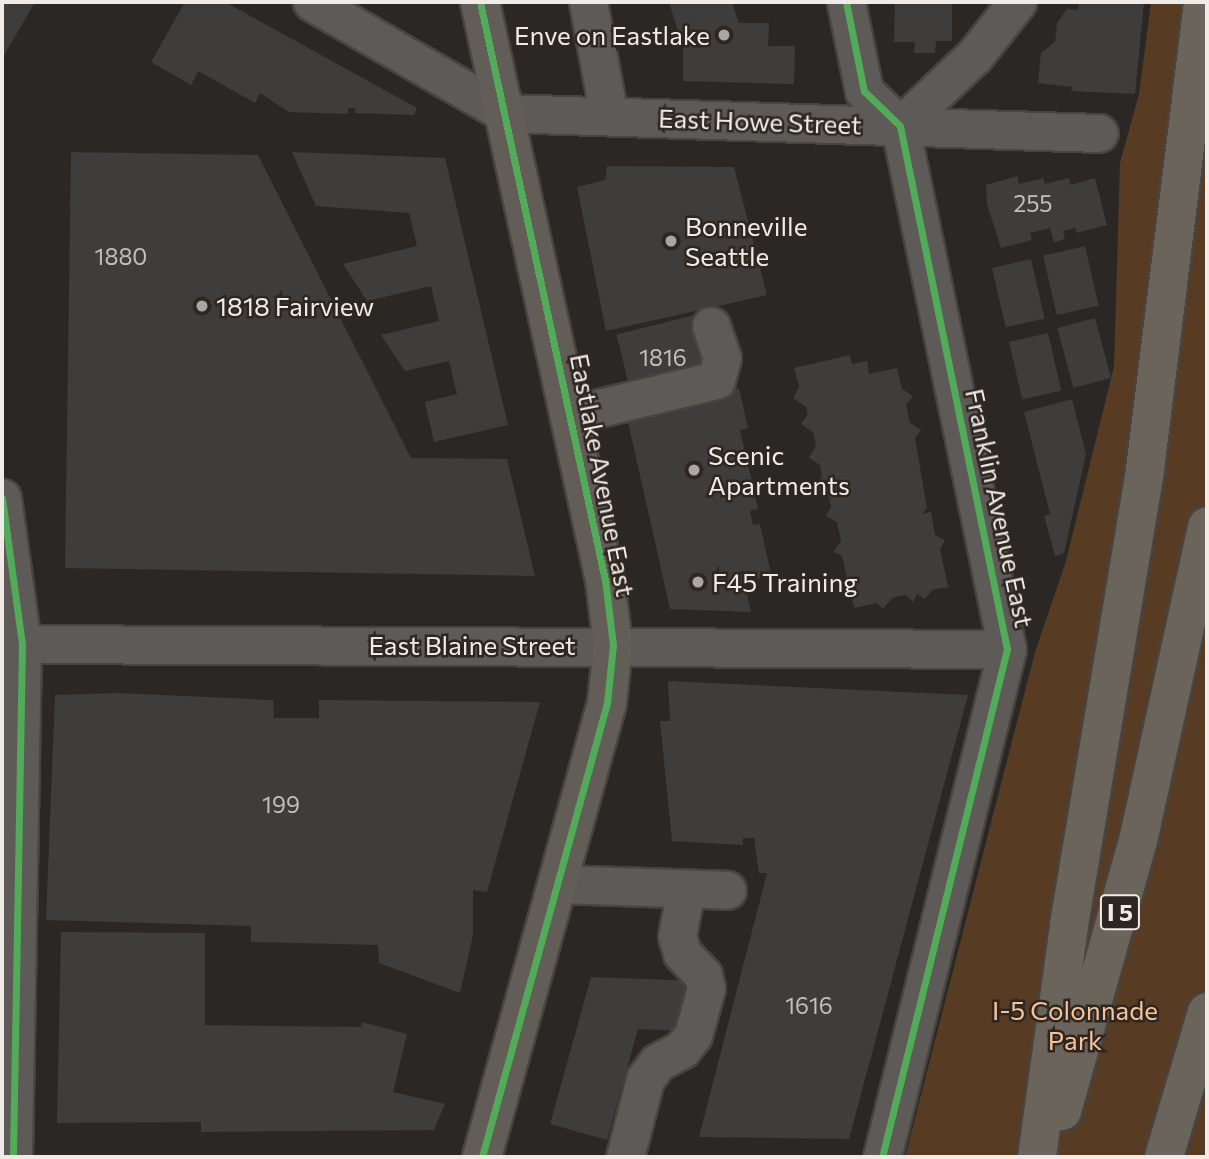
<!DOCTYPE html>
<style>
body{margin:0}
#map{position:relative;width:1209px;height:1159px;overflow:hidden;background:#2b2724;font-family:Commissioner,sans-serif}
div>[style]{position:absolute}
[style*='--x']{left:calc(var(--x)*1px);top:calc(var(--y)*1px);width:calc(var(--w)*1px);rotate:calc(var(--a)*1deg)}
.green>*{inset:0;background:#573b22}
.building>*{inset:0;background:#3f3c3c;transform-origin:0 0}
.roads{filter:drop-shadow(2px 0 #474441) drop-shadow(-2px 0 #474441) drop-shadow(0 2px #474441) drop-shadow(0 -2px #474441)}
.minor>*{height:37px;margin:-18.5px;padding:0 18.5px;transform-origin:18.5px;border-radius:18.5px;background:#5d5a57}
.major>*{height:38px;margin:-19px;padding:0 19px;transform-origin:19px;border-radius:19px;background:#625d56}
.highway>*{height:38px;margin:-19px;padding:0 19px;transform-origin:19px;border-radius:19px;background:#6a645b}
.cycleway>*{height:7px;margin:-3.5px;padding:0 3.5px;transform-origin:3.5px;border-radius:3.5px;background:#51ab58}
.dots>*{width:19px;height:19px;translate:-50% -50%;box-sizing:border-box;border:4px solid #2e2721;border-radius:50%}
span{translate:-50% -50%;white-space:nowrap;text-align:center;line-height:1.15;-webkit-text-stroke:5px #2e2721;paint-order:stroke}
.number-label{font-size:23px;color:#c4bfbc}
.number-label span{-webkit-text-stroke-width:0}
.shield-label span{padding:2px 5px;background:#2e2721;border:2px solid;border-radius:5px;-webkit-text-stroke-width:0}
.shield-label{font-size:24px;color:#f1ebe7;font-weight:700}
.poi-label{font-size:26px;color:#f1ebe7}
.right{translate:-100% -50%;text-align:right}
.left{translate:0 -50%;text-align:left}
.street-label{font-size:26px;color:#f1ebe7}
.park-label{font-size:26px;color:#f8c397}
.frame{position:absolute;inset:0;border:4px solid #f1ebe7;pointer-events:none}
</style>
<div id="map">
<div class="green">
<div style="clip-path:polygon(1151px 2px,1207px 2px,1207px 1157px,905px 1157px,1035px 652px,1066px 561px,1114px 366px,1120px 163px,1139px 94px)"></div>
</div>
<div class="building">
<div style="clip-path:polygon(2px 2px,35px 2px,2px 59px)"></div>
<div style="clip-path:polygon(185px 2px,225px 2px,417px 108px,414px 115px,355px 113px,355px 108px,348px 108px,348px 114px,289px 112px,260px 93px,255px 103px,198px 71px,191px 85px,151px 62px)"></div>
<div style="clip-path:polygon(669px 2px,732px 2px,739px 23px,769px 23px,768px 46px,795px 46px,794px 84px,683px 81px,683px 48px)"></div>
<div style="clip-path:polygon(895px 2px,952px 2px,952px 41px,936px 41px,935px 53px,914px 53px,915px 42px,894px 42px)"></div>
<div style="clip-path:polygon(1079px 2px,1144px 2px,1135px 94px,1071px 91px,1072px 87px,1038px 83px,1041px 53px,1055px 42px,1057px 23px,1067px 9px,1078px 10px)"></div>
<div style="clip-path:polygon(71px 152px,258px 155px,411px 458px,507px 459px,535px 576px,65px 568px)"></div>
<div style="clip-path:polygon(292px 152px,445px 158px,508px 425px,434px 442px,425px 402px,457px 394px,449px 361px,405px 371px,381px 335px,439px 321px,431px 286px,367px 301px,343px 264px,417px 246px,409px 213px,316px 206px)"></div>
<div style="clip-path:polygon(607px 166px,734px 167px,767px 295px,606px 331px,577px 187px,605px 180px)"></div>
<div style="clip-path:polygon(1017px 176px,1019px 184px,1043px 178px,1045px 184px,1069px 178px,1071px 185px,1095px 178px,1107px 225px,1076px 233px,1075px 228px,1063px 231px,1065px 239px,1054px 242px,1050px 228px,1030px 233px,1032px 240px,1001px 248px,987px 204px,986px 185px)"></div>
<div style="left:1085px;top:246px;width:61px;height:43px;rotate:77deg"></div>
<div style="left:1031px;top:259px;width:61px;height:40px;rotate:77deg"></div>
<div style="left:695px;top:315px;width:66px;height:81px;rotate:76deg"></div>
<div style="left:1095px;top:318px;width:62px;height:39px;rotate:75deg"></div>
<div style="left:1048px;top:333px;width:59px;height:40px;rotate:77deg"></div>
<div style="clip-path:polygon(850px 355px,852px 364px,867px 361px,869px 374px,897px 368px,902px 389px,913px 396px,906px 405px,910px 423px,921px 430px,915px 438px,927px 508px,922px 514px,931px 512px,935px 535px,945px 540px,940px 549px,948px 587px,932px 590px,925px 599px,917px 594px,913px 602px,906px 595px,892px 598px,883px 609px,877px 603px,854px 608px,842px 556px,834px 552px,841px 540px,837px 522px,826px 516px,831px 507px,828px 494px,816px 489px,822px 475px,820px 465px,809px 458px,816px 446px,813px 432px,801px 424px,808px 414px,806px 407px,793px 398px,799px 387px,794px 368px)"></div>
<div style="clip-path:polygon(739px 388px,748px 428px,740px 430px,758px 509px,750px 511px,753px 525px,760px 524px,771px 574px,745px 584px,751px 612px,670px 609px,626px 413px)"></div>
<div style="clip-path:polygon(1072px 399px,1086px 454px,1064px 553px,1055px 556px,1044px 516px,1050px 514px,1024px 412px)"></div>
<div style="clip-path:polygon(668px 681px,968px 695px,849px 1139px,699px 1137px,767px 873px,759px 873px,754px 838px,743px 838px,743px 845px,672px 841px,660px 721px,670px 721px)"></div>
<div style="clip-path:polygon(119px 693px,273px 700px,274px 718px,319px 718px,319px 700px,540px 702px,487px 892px,473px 890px,473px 935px,460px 993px,379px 963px,378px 945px,251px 942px,251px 926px,46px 920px,55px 695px)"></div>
<div style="clip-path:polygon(61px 932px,205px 933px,205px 1025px,361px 1027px,362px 1022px,407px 1034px,393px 1092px,445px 1104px,434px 1130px,201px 1132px,201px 1122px,57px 1123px)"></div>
<div style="clip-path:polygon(591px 977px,701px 981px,683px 1031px,638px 1029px,607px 1140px,550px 1124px)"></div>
</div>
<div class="roads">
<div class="minor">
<div style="--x:312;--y:2;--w:223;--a:29.9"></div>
<div style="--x:505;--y:113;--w:594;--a:1.93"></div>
<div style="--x:588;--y:2;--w:116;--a:79.6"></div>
<div style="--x:846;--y:2;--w:91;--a:78.6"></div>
<div style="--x:864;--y:91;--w:50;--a:44.2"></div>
<div style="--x:900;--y:126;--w:534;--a:78.44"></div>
<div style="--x:1007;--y:649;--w:523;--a:103.82"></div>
<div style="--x:900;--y:126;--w:103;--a:-43.4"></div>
<div style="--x:975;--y:55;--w:68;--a:-51.6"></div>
<div style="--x:570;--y:415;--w:150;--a:-13.5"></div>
<div style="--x:716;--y:380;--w:23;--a:-75"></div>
<div style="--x:722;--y:358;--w:34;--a:-109"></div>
<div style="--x:2;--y:498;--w:147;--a:82.2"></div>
<div style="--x:22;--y:644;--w:513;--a:91.01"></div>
<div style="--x:22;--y:644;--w:985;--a:0.29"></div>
<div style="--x:557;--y:884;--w:170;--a:2"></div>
<div style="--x:625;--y:1157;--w:81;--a:-75.6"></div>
<div style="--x:645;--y:1079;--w:21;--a:-53"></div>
<div style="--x:658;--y:1062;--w:27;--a:-28"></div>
<div style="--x:682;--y:1049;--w:18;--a:-52"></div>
<div style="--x:693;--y:1035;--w:49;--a:-74.5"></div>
<div style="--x:706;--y:988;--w:13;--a:-103"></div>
<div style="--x:703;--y:975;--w:30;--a:-134"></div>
<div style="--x:682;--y:953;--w:18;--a:-106"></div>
<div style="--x:677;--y:936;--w:48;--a:-79.2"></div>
</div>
<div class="major">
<div style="--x:480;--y:2;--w:591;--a:77.8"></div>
<div style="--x:605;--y:580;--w:65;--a:83"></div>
<div style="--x:613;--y:645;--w:58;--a:95.9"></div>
<div style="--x:607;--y:703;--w:471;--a:105.4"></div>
</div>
<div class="highway">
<div style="--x:1062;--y:1111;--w:280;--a:-74.3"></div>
<div style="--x:1138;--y:841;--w:322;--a:-77.6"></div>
<div style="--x:1037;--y:1157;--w:234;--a:-82.1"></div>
<div style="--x:1069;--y:925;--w:462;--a:-80.5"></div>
<div style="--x:1145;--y:469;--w:471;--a:-82.9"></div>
<div style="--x:1164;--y:1157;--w:151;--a:-73.5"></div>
</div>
</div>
<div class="cycleway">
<div style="--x:480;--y:2;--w:591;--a:77.8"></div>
<div style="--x:605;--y:580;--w:65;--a:83"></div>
<div style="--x:613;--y:645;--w:58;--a:95.9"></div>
<div style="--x:607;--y:703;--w:471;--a:105.4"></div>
<div style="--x:846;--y:2;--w:91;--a:78.6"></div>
<div style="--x:864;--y:91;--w:50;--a:44.2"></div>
<div style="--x:900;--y:126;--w:534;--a:78.44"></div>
<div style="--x:1007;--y:649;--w:523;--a:103.82"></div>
<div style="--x:2;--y:498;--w:147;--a:82.2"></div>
<div style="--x:22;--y:644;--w:513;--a:91.01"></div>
</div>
<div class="dots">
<div style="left:724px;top:35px;background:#aca6a3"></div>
<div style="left:671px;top:241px;background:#aca6a3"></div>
<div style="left:202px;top:306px;background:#aca6a3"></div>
<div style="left:694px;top:470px;background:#aca6a3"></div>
<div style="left:698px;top:582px;background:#aca6a3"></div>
</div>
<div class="number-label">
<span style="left:1033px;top:203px">255</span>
<span style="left:121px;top:256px">1880</span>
<span style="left:663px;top:357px">1816</span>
<span style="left:281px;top:804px">199</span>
<span style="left:809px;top:1005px">1616</span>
</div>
<div class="shield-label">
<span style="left:1120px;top:912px">I 5</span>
</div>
<div class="poi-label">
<span class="right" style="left:710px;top:35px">Enve on Eastlake</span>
<span class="left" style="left:685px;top:241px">Bonneville<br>Seattle</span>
<span class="left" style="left:216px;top:306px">1818 Fairview</span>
<span class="left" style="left:708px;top:470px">Scenic<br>Apartments</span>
<span class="left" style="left:712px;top:582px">F45 Training</span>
</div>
<div class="street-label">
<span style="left:760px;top:121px;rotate:2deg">East Howe Street</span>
<span style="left:603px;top:475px;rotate:79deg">Eastlake Avenue East</span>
<span style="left:1000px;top:508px;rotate:78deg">Franklin Avenue East</span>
<span style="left:472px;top:645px">East Blaine Street</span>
</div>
<div class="park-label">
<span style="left:1075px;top:1025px">I-5 Colonnade<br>Park</span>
</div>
<div class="frame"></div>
</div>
